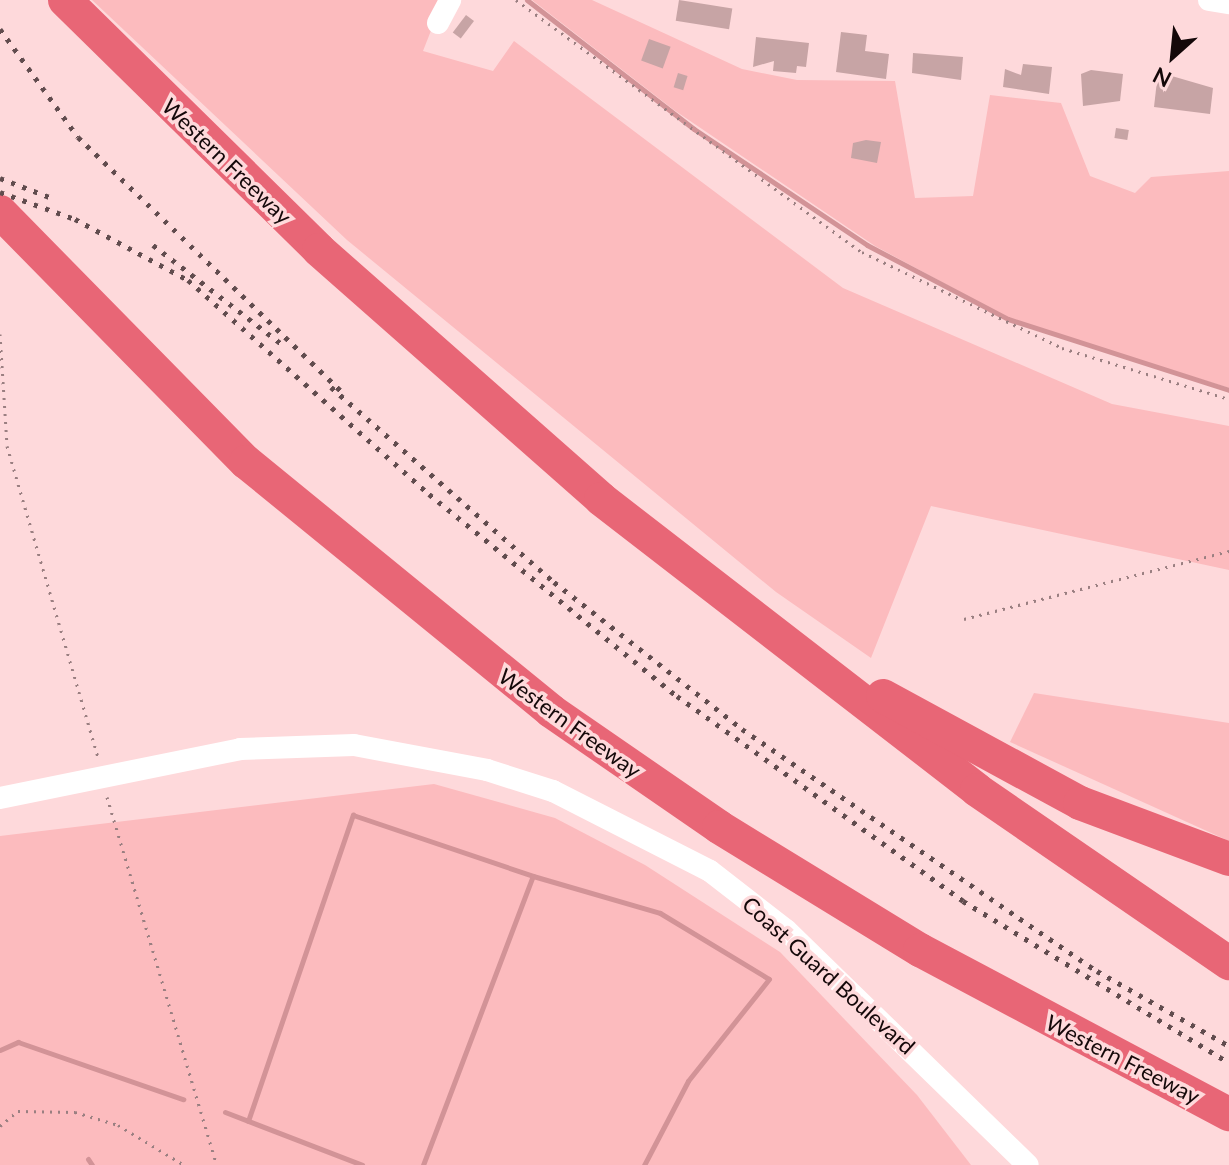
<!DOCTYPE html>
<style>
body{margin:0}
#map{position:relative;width:1229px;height:1165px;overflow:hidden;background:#fed9db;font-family:Lato,sans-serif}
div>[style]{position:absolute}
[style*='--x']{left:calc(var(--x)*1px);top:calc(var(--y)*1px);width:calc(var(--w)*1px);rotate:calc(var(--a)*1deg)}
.green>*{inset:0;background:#fcbbbe}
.stream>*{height:5px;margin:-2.5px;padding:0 2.5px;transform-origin:2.5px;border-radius:2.5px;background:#d29397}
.building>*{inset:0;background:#c7a4a5;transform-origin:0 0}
.path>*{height:3px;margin-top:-1.5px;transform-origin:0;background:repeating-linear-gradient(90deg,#9a7f81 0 2px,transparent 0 8px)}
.minor>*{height:22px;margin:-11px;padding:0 11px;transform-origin:11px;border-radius:11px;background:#fff}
.highway>*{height:34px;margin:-17px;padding:0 17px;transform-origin:17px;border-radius:17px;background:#e86676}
.rail>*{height:5px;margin-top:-2.5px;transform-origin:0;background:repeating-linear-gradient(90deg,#614c4e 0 4px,transparent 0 12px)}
span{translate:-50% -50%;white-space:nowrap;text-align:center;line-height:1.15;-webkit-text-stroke:7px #fed9db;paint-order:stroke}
.street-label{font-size:22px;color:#140809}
.north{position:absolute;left:1133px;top:16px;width:80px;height:80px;-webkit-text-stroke:6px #fed9db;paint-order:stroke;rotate:207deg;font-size:22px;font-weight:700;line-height:32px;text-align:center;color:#140809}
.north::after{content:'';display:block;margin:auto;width:28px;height:36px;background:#140809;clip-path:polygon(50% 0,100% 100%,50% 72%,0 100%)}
</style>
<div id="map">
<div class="green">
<div style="clip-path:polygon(92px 0,443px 0,423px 51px,493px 71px,514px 41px,843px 288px,1112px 404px,1229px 426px,1229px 570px,931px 506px,871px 658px,776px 592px,347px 240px)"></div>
<div style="clip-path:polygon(532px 0,592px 0,742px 69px,797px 80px,895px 81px,915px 198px,973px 196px,990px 95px,1061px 103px,1090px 176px,1135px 193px,1151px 177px,1229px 171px,1229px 388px,1014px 321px,875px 246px,674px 110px)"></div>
<div style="clip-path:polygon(1034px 693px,1229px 723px,1229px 841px,1010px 742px)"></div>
<div style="clip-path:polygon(434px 784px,555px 818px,645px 865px,780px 952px,917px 1095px,971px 1165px,0 1165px,0 836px)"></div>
</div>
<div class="stream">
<div style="--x:527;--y:0;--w:211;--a:37.7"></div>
<div style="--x:694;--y:129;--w:208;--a:33.8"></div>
<div style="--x:867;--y:245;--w:159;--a:27.7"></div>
<div style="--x:1008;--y:319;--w:232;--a:17.8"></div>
<div style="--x:0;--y:1050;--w:20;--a:-24"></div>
<div style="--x:18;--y:1042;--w:175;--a:19.1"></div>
<div style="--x:225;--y:1112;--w:147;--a:21.1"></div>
<div style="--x:248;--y:1121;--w:324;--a:-71.1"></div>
<div style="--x:353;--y:815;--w:190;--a:18.7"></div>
<div style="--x:88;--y:1159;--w:7;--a:56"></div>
<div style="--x:423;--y:1165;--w:309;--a:-69.2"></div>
<div style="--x:533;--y:876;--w:132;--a:16.2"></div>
<div style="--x:660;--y:913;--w:127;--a:31.2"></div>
<div style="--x:769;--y:979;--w:130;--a:128.5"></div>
<div style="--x:688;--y:1081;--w:95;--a:117.6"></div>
</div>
<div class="building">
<div style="left:679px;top:0;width:54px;height:21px;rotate:9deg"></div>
<div style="left:466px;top:15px;width:10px;height:22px;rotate:37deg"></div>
<div style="clip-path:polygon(841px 32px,867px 35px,865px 51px,889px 54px,886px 79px,836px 72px)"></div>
<div style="clip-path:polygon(756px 37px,809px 43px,806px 67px,797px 66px,796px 73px,773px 71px,774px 61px,753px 67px)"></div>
<div style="left:649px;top:39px;width:23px;height:23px;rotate:20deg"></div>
<div style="clip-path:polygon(913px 53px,963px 57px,961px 80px,912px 73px)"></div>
<div style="clip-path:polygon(1023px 64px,1052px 67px,1049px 94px,1003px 87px,1005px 69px,1021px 75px)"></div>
<div style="clip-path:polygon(1091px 70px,1123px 74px,1120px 101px,1083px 106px,1081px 74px)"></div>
<div style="clip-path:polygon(1158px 72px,1213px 88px,1210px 114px,1154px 107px)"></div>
<div style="left:678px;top:73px;width:10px;height:15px;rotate:17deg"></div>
<div style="left:1116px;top:128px;width:13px;height:10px;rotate:9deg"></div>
<div style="clip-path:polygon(866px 140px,881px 142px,877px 163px,851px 158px,853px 143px)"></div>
</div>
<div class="path">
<div style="--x:516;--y:0;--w:428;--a:36.1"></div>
<div style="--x:862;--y:252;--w:222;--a:25.6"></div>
<div style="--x:1062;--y:348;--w:175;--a:17"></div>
<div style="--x:0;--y:334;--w:112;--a:86.4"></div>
<div style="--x:7;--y:446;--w:325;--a:73.7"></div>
<div style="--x:964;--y:619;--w:274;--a:-14.4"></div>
<div style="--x:107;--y:797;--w:384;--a:73.4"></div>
<div style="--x:0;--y:1126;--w:23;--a:-40"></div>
<div style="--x:18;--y:1111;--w:57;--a:1"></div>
<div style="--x:75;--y:1112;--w:45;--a:16.8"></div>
<div style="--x:118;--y:1125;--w:77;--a:31.2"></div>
</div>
<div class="minor">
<div style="--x:1209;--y:0;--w:20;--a:9"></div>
<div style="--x:438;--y:23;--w:26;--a:-62"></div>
<div style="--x:0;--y:798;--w:245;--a:-11.5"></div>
<div style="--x:240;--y:749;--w:114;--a:-2"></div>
<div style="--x:354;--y:745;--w:135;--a:10.6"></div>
<div style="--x:487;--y:770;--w:69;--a:17.7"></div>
<div style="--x:553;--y:791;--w:176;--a:27"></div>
<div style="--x:710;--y:871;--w:96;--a:37.8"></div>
<div style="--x:786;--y:930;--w:337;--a:44.2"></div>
</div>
<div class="highway">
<div style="--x:65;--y:0;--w:356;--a:44.5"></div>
<div style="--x:319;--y:250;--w:376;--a:41.4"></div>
<div style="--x:601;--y:499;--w:475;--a:37.7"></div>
<div style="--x:977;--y:790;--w:306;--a:34.5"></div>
<div style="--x:0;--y:212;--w:351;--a:45.5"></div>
<div style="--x:246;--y:462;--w:394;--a:39.2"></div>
<div style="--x:551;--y:711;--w:204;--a:34.6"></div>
<div style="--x:719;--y:827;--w:236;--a:31.5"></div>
<div style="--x:920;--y:950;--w:350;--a:28"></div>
<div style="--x:883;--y:696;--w:224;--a:28.5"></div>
<div style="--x:1080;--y:803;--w:159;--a:20.6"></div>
</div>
<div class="rail">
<div style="--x:0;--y:29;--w:133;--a:54.2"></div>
<div style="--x:78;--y:137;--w:368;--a:44"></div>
<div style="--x:0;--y:178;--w:56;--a:21"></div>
<div style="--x:0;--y:192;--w:80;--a:19.8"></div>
<div style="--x:75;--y:219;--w:128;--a:28.4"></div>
<div style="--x:188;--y:280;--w:322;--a:41.6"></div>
<div style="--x:429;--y:494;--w:320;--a:39.2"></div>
<div style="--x:677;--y:696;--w:352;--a:35.6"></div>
<div style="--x:963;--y:901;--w:311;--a:31.3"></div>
<div style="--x:153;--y:245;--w:164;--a:37.6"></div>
<div style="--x:331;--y:387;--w:296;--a:41.2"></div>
<div style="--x:554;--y:582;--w:239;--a:38"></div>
<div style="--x:742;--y:729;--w:430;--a:34.3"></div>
<div style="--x:1097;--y:971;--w:152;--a:29.6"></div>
</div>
<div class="street-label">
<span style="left:227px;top:161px;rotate:44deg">Western Freeway</span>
<span style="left:570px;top:723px;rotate:36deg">Western Freeway</span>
<span style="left:829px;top:975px;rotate:42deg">Coast Guard Boulevard</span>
<span style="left:1123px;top:1059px;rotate:27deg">Western Freeway</span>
</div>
<div class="north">N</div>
</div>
